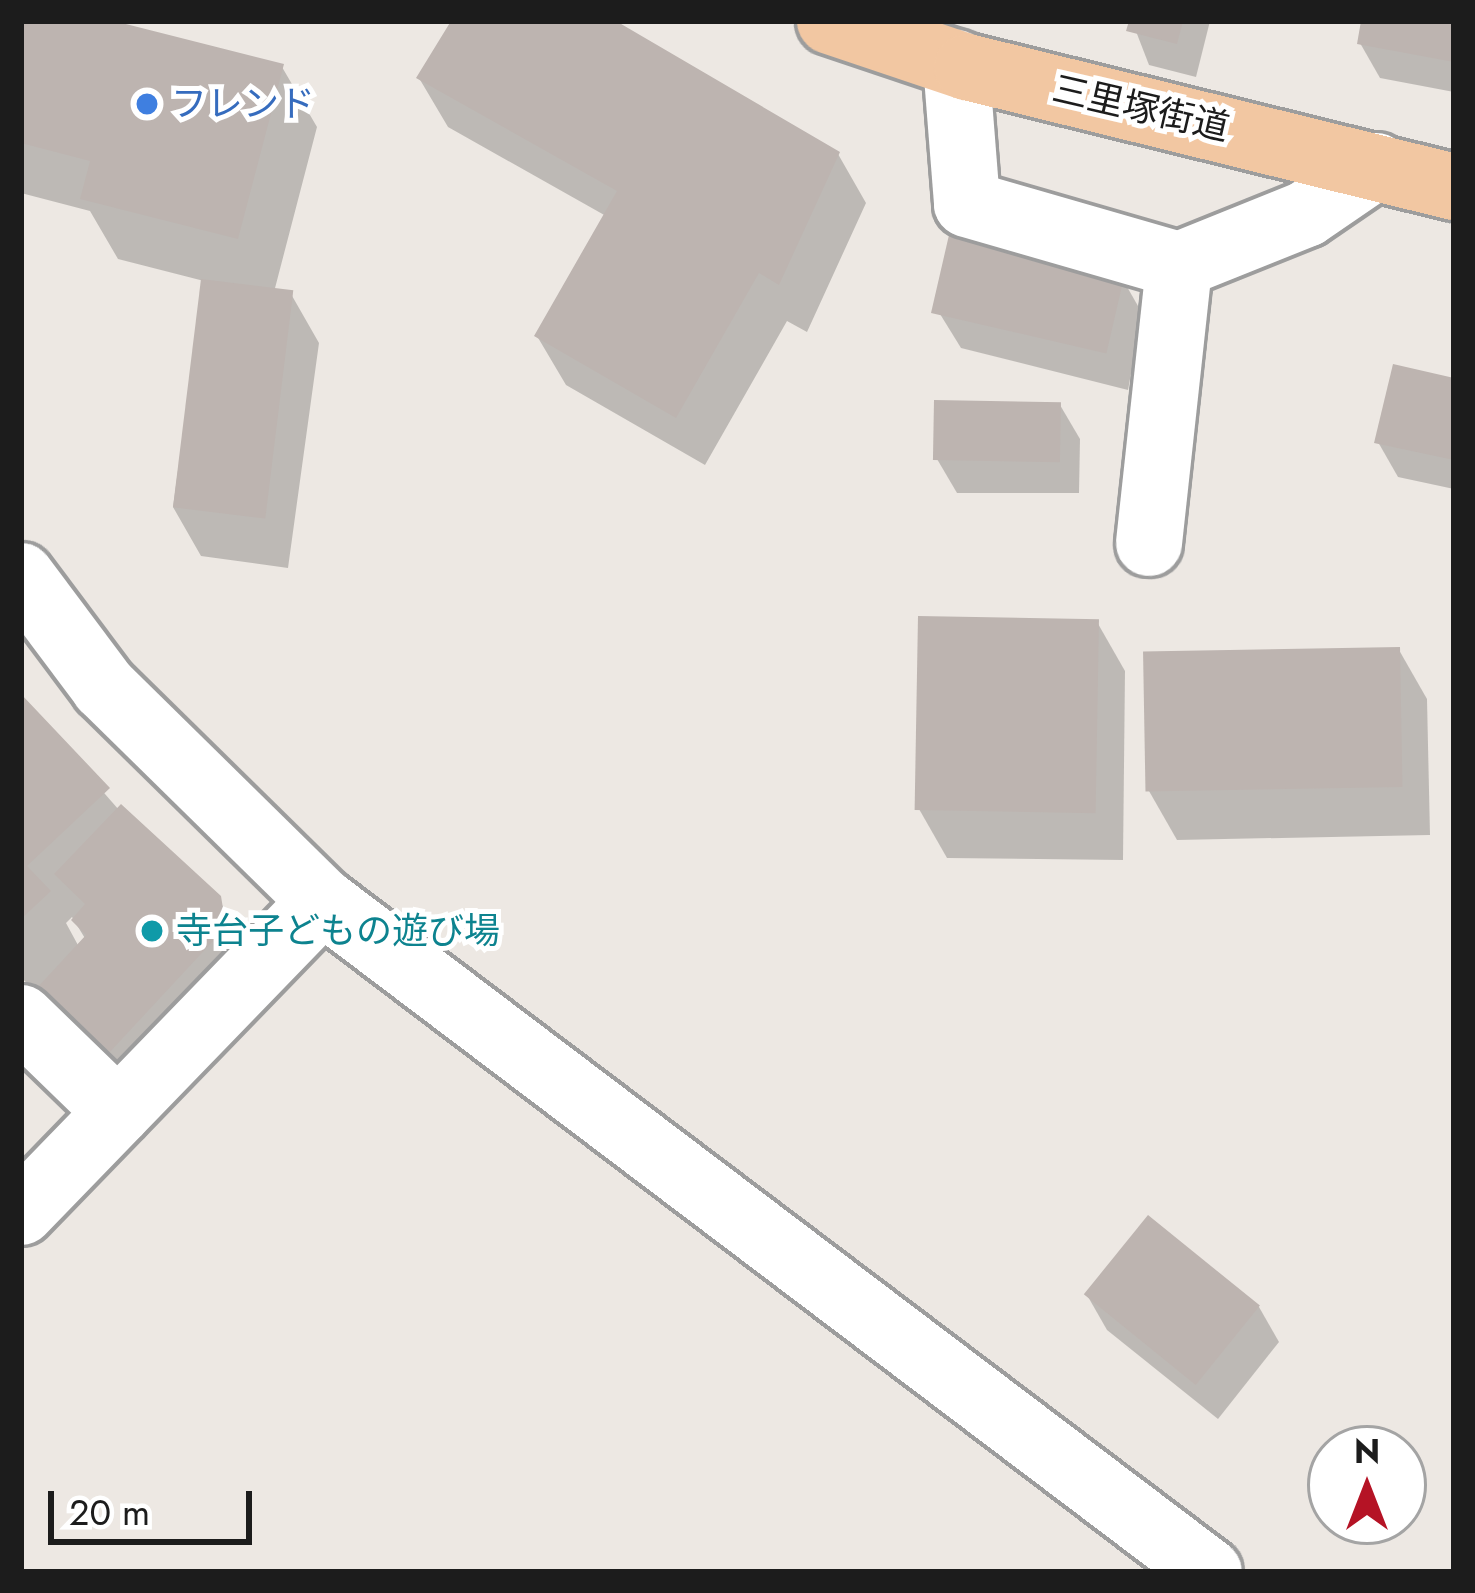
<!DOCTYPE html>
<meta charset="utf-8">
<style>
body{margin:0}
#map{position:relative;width:1475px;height:1593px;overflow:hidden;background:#ede8e3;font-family:Jost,"Noto Sans JP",sans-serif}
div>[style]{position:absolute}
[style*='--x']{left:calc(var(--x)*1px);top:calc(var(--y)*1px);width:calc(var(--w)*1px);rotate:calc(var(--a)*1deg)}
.shadow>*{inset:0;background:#0003}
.building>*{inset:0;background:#bdb4b0;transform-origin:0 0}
.roads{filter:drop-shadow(3px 0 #9d9d9d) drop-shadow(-3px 0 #9d9d9d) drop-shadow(0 3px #9d9d9d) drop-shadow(0 -3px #9d9d9d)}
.minor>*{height:66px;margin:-33px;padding:0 33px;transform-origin:33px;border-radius:33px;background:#fff}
.major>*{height:66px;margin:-33px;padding:0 33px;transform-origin:33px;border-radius:33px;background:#f2c7a2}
.dots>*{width:33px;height:33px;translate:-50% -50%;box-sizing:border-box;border:6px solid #fff;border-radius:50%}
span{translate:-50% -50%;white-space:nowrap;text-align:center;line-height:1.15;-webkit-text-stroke:10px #fff;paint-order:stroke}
.shop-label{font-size:36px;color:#366cbe}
.left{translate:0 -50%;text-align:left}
.street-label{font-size:36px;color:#1c1c1c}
.culture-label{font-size:36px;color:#0d838f}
.frame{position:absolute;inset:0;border:24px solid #1c1c1c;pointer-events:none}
.north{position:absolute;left:1307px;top:1425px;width:120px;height:120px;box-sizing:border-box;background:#fff;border:3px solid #a4a4a4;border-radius:50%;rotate:0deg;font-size:33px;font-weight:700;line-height:48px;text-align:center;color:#1c1c1c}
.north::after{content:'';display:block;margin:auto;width:42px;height:54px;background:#b51325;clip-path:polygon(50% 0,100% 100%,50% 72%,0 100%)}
.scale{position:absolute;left:48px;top:1491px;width:204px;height:54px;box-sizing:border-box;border:6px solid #1c1c1c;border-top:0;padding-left:15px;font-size:36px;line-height:42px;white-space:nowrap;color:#1c1c1c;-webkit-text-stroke:9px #fff;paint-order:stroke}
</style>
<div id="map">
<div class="shadow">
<div style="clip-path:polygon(21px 21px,102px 21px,282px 67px,317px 127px,274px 292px,291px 294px,319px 343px,288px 568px,201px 556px,173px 507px,204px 281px,118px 259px,90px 211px,21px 193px)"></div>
<div style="clip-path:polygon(455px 21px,610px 21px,838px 154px,866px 203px,807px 332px,787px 321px,705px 465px,566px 385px,537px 336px,606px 216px,448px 127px,419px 78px)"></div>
<div style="clip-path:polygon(1132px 21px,1210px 21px,1196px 77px,1149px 65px)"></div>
<div style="clip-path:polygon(1364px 21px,1454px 21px,1454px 92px,1380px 78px,1360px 43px)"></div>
<div style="clip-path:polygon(1122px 278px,1142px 313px,1128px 390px,961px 348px,940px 314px)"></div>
<div style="clip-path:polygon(1454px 381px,1454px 489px,1398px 477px,1378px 442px)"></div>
<div style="clip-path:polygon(1060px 405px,1080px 439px,1079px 493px,957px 493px,937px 459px)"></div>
<div style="clip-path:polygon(1097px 622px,1125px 671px,1123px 860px,947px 858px,919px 809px)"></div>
<div style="clip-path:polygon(1399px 650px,1427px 699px,1430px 835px,1177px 840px,1149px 791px)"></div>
<div style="clip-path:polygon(evenodd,21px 698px,119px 810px,218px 898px,247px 949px,137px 1101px,21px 977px,21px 698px,72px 917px,86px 940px,79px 947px,66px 923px,72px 917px)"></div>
<div style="clip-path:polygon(1087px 1295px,1259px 1307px,1279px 1342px,1218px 1419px,1107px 1330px)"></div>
</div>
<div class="building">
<div style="clip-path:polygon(21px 21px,114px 21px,284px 64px,238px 239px,80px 199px,90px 161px,21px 143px)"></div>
<div style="clip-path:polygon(451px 21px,616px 21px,840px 152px,779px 285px,759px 273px,676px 418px,534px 336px,617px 191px,416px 78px)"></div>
<div style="clip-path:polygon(1129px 21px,1183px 21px,1177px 44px,1126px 31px)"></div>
<div style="clip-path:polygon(1361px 21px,1454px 21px,1454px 62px,1357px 44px)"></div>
<div style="left:949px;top:235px;width:180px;height:80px;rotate:13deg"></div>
<div style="left:201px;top:279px;width:93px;height:230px;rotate:7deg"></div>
<div style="clip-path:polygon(1393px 364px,1454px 378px,1454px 460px,1374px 443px)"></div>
<div style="left:934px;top:400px;width:127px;height:60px;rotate:1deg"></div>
<div style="left:918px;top:616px;width:181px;height:194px;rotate:1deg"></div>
<div style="left:1400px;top:647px;width:140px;height:257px;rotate:89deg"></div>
<div style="clip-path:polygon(21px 694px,110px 788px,27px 866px,51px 891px,21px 919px)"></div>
<div style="clip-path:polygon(121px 804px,221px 896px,226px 927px,108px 1054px,36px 989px,86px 935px,71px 920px,85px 904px,54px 874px)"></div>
<div style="left:1148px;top:1215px;width:144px;height:102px;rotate:39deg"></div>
</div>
<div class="roads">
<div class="minor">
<div style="--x:956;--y:63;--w:141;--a:85.5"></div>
<div style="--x:967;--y:204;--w:221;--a:16.1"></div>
<div style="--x:1179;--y:265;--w:137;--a:-21.9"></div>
<div style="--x:1306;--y:214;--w:85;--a:-34.4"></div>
<div style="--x:1149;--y:543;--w:280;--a:-83.8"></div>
<div style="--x:21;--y:576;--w:139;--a:53.2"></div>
<div style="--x:104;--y:687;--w:305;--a:44.5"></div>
<div style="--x:322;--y:901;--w:1112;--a:37.11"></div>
<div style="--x:21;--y:1018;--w:135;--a:44.1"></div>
<div style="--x:21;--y:1212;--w:433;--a:-45.9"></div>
</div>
<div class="major">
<div style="--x:830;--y:21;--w:145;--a:18.6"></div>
<div style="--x:967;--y:67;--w:502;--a:13.84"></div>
</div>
</div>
<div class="dots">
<div style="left:147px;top:104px;background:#3f7fe0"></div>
<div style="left:152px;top:931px;background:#0f9aa8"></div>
</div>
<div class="shop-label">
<span class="left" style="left:171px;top:104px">フレンド</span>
</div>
<div class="street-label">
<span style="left:1141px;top:108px;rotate:13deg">三里塚街道</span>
</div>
<div class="culture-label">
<span class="left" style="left:176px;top:931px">寺台子どもの遊び場</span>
</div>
<div class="frame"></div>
<div class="north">N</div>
<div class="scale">20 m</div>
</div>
